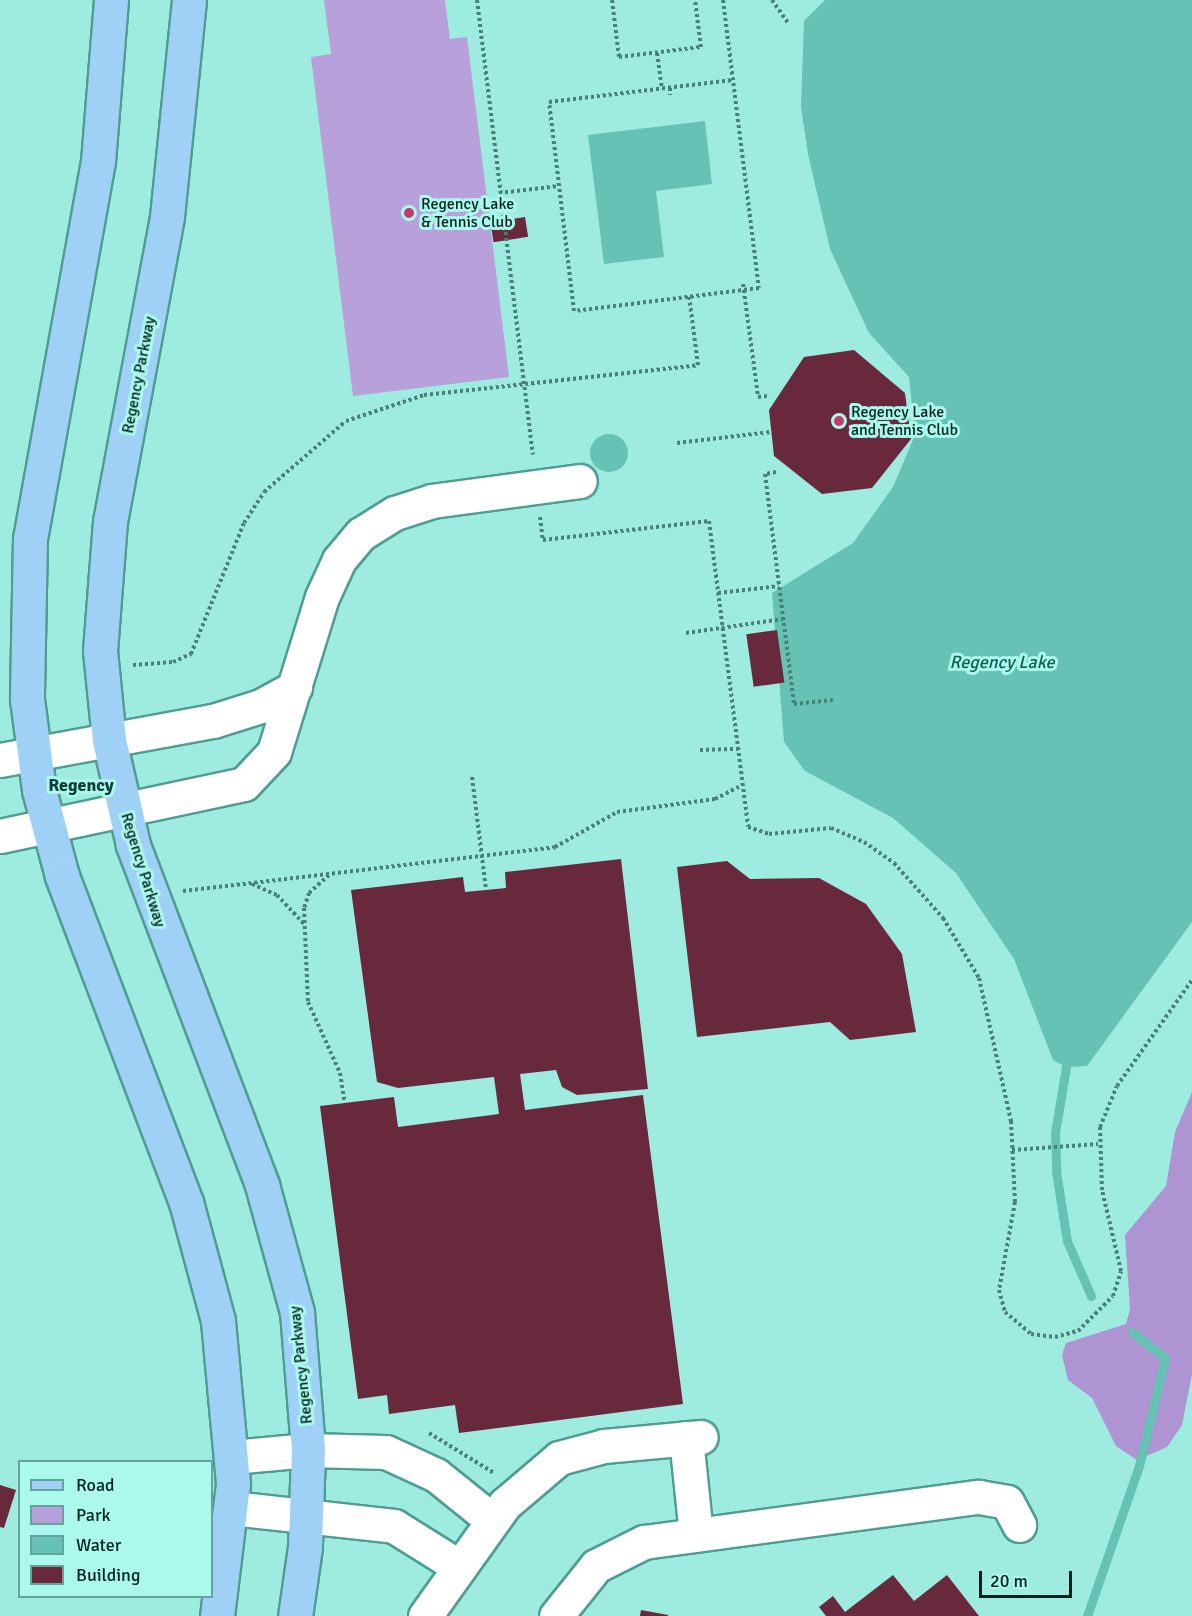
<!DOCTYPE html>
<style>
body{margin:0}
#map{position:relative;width:1192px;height:1616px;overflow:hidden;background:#9decdf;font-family:Signika,sans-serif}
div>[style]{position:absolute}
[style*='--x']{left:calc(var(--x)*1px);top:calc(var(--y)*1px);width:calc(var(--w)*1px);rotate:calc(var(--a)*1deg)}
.green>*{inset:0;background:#b8a0db}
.forest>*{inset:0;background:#ae94d2}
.water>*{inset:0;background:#65c2b4}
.round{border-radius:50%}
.stream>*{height:9px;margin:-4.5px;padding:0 4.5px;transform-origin:4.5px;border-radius:4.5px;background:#65c2b4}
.building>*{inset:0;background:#68293d;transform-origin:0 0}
.path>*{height:4px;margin-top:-2px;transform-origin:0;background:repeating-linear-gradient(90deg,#498078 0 3px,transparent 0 6px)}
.roads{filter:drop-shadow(2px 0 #4f9d92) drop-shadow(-2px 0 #4f9d92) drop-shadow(0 2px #4f9d92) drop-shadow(0 -2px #4f9d92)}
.minor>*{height:33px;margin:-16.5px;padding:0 16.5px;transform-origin:16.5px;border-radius:16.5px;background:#fff}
.major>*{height:33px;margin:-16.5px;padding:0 16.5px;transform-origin:16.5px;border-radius:16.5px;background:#9fd1f7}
.dots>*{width:16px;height:16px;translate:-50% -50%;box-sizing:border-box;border:3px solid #aaf9ec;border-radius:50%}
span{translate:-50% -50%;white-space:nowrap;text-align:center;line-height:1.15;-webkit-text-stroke:6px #aaf9ec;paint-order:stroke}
.poi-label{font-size:16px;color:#00211d}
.left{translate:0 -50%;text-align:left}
.street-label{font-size:16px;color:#00211d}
.water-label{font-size:18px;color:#115f56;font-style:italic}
.neighbourhood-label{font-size:18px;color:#133d37;font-weight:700}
.legend{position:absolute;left:18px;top:1460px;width:195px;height:138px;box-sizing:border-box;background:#aaf9ec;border:2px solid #66a399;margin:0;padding:8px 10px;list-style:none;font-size:18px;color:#00211d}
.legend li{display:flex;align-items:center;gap:12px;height:30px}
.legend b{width:30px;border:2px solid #66a399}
.scale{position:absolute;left:979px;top:1571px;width:93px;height:27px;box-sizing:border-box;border:3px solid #00211d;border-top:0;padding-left:8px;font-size:18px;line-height:21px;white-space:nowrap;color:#00211d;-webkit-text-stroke:4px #aaf9ec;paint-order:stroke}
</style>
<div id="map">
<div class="green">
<div style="clip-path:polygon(324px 0,445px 0,450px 39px,467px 37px,509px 377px,353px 396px,311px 57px,331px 54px)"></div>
</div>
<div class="forest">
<div style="clip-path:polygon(1192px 1092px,1192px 1374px,1182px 1425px,1167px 1447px,1137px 1460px,1116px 1446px,1092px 1398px,1068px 1380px,1062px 1355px,1066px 1343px,1126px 1324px,1130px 1309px,1125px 1235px,1166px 1186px,1175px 1132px)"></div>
</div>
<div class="water">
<div style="clip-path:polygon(825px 0,1192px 0,1192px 922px,1087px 1066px,1066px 1067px,1053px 1060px,1014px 959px,956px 873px,893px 818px,805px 771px,784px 742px,772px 593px,853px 543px,893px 487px,915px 435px,909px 377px,869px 333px,830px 249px,808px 154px,801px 107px,804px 21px)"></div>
<div style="clip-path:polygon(705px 121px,712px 184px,656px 191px,664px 257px,604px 264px,588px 135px)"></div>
<div class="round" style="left:590px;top:434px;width:38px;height:38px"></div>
</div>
<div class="stream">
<div style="--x:1066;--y:1067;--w:67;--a:99.5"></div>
<div style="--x:1055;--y:1133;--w:38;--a:88"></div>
<div style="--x:1056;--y:1171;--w:71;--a:81.1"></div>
<div style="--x:1067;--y:1241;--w:60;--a:66.4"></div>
<div style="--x:1087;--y:1616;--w:159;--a:-70.9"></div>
<div style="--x:1139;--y:1466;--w:111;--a:-76.5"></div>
<div style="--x:1165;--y:1358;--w:42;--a:-141.8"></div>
</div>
<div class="building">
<div style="left:525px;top:217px;width:20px;height:35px;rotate:81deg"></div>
<div style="clip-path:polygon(854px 350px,905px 393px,911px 439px,872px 488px,822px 494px,774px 456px,769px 410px,804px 357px)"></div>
<div style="left:777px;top:630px;width:53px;height:31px;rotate:82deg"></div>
<div style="clip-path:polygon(621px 859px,648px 1089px,577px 1095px,562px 1087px,556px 1070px,520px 1074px,525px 1110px,643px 1095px,683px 1404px,459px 1433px,455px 1405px,389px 1414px,387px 1395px,358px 1399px,320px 1106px,394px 1097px,398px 1127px,499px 1114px,494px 1077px,398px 1088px,377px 1082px,351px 890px,463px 877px,465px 892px,486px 890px,506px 888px,505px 872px)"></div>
<div style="clip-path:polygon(727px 861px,750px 879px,819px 878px,866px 904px,902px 954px,916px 1032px,850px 1040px,830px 1022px,697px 1037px,677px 867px)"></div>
<div style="clip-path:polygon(0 1485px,16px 1490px,4px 1528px,0 1527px)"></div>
<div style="clip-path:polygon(893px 1575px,914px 1601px,947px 1575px,979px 1616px,826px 1616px,819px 1607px,833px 1596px,845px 1612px)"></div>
<div style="clip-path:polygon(641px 1610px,668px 1615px,668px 1616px,640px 1616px)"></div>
</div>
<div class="path">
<div style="--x:477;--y:0;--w:458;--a:83"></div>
<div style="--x:612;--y:0;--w:57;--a:83"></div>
<div style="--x:619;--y:57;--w:83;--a:-7"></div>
<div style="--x:701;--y:47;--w:47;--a:-97.3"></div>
<div style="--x:723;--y:0;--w:290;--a:82.9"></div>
<div style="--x:759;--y:288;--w:186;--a:172.9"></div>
<div style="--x:574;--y:311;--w:210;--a:-96.8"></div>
<div style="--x:549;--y:102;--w:185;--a:-6.8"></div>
<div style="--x:772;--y:0;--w:29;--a:55"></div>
<div style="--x:657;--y:53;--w:35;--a:82"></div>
<div style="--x:670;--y:88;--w:7;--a:90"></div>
<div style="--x:499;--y:193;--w:60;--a:-6.7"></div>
<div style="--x:743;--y:284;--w:114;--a:82.4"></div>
<div style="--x:758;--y:397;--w:9;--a:-6"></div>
<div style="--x:677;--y:443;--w:95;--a:-6.7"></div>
<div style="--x:776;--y:472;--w:11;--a:170"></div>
<div style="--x:765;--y:474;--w:232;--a:82.8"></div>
<div style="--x:794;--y:704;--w:39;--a:-6"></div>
<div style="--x:540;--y:517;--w:23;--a:83"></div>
<div style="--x:543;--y:540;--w:167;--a:-6.5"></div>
<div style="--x:709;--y:521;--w:308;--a:82.7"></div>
<div style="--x:748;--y:827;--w:22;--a:18"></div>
<div style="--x:769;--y:834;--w:62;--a:-5.5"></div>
<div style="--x:831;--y:828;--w:36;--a:23"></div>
<div style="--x:864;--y:842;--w:37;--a:35"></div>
<div style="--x:894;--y:863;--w:74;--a:48.3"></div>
<div style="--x:943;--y:918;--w:70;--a:59"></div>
<div style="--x:979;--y:978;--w:147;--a:77.4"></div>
<div style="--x:1011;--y:1121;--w:81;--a:87.2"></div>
<div style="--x:1015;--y:1202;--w:89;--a:100.3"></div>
<div style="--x:999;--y:1290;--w:23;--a:75"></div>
<div style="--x:1005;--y:1312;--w:34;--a:40"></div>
<div style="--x:1031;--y:1334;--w:24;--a:7"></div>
<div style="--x:1055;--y:1337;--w:24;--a:-15"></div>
<div style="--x:1078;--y:1331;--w:49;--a:-45"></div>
<div style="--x:1113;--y:1296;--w:26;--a:-72"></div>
<div style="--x:1121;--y:1271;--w:83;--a:-103.2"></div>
<div style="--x:1102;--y:1190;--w:63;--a:-91.8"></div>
<div style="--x:1100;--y:1127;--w:44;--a:-67.5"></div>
<div style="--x:1117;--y:1086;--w:130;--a:-54.7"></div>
<div style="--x:718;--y:593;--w:61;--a:-6.5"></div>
<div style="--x:686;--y:633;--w:98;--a:-8.2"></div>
<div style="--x:133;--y:665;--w:40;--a:-4.3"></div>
<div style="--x:173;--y:662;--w:20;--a:-24"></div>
<div style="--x:191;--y:654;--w:141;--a:-68"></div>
<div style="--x:244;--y:523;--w:37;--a:-57"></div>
<div style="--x:264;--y:492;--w:108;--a:-40.9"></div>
<div style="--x:346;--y:421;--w:82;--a:-18.4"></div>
<div style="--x:424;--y:395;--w:276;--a:-6.2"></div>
<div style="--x:698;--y:365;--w:70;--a:-97.4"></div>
<div style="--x:700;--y:750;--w:38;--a:-2"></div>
<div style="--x:472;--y:777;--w:114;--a:82.9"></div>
<div style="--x:329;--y:875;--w:27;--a:138"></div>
<div style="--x:309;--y:893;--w:16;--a:108"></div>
<div style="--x:304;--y:908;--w:94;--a:87.6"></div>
<div style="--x:308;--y:1002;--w:78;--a:65.7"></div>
<div style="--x:340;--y:1073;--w:30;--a:81"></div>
<div style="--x:252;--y:884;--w:27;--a:24"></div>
<div style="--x:277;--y:895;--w:40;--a:47"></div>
<div style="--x:183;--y:891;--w:375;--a:-6.7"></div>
<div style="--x:555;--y:847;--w:71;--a:-29.4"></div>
<div style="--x:617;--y:812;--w:99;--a:-7.6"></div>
<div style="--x:715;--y:799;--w:30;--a:-27"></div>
<div style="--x:1012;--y:1150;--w:86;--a:-4"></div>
<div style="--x:429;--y:1433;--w:76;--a:31.6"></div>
</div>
<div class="roads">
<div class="minor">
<div style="--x:0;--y:760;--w:217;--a:-10.4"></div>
<div style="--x:213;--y:721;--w:50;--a:-17.4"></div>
<div style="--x:261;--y:706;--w:39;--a:-29"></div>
<div style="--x:0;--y:836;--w:249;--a:-12"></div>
<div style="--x:244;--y:784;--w:44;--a:-46.8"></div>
<div style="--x:274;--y:752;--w:162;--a:-72.8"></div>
<div style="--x:322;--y:597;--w:41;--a:-65.3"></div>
<div style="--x:339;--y:560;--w:34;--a:-50"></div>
<div style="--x:361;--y:534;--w:40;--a:-32"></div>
<div style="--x:395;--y:513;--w:39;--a:-18"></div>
<div style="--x:432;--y:501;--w:149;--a:-7.7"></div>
<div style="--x:686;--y:1438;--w:97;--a:84.1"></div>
<div style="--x:232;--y:1457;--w:76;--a:-5.3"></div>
<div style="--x:308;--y:1450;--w:78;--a:1.5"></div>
<div style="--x:386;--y:1452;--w:55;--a:24.7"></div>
<div style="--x:436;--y:1475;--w:72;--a:38.8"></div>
<div style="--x:232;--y:1508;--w:163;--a:6.3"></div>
<div style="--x:394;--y:1526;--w:75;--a:32"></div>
<div style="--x:425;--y:1616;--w:138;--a:-54.5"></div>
<div style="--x:505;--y:1504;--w:71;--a:-40.4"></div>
<div style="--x:559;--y:1458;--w:47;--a:-14.9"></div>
<div style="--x:604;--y:1446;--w:97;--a:-5.3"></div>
<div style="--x:556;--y:1616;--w:64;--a:-51.3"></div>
<div style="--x:596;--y:1566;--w:54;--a:-26.6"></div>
<div style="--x:644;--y:1542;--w:338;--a:-7.7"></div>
<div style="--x:979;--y:1497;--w:28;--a:10"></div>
<div style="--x:1007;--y:1502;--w:26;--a:62"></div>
</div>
<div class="major">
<div style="--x:111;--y:0;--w:162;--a:94.6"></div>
<div style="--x:98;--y:161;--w:383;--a:100.2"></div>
<div style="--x:30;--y:538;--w:161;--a:91.1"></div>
<div style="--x:27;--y:699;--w:92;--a:82.5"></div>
<div style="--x:39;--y:790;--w:89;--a:75"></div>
<div style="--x:62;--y:876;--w:349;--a:69.2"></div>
<div style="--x:186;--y:1202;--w:123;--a:74.9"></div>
<div style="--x:218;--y:1321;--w:164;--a:84.7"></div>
<div style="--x:233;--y:1484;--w:133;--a:96.9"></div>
<div style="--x:189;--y:0;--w:218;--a:95.8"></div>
<div style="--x:167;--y:217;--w:309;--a:100.6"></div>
<div style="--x:110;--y:521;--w:130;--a:94.4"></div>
<div style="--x:100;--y:651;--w:89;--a:84.2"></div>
<div style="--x:109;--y:740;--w:108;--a:77.1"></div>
<div style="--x:133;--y:845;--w:364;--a:69.2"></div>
<div style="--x:262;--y:1185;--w:132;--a:74.6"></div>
<div style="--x:297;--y:1312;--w:138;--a:85.4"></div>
<div style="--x:308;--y:1450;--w:97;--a:91.8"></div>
<div style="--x:305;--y:1547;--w:70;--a:98.2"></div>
</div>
</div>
<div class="dots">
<div style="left:409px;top:213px;background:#c5396b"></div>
<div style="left:839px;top:421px;background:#c5396b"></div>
</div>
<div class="poi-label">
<span class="left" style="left:421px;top:213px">Regency Lake<br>&amp; Tennis Club</span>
<span class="left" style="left:851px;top:421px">Regency Lake<br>and Tennis Club</span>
</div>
<div class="street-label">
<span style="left:139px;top:375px;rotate:-79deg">Regency Parkway</span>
<span style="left:143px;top:870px;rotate:73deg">Regency Parkway</span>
<span style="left:301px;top:1365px;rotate:-96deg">Regency Parkway</span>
</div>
<div class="water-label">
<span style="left:1002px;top:662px">Regency Lake</span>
</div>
<div class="neighbourhood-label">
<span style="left:81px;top:785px">Regency</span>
</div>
<ul class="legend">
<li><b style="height:8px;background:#9fd1f7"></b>Road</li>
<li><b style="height:16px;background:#b8a0db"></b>Park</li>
<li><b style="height:16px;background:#65c2b4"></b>Water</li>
<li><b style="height:16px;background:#68293d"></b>Building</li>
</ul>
<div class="scale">20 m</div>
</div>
